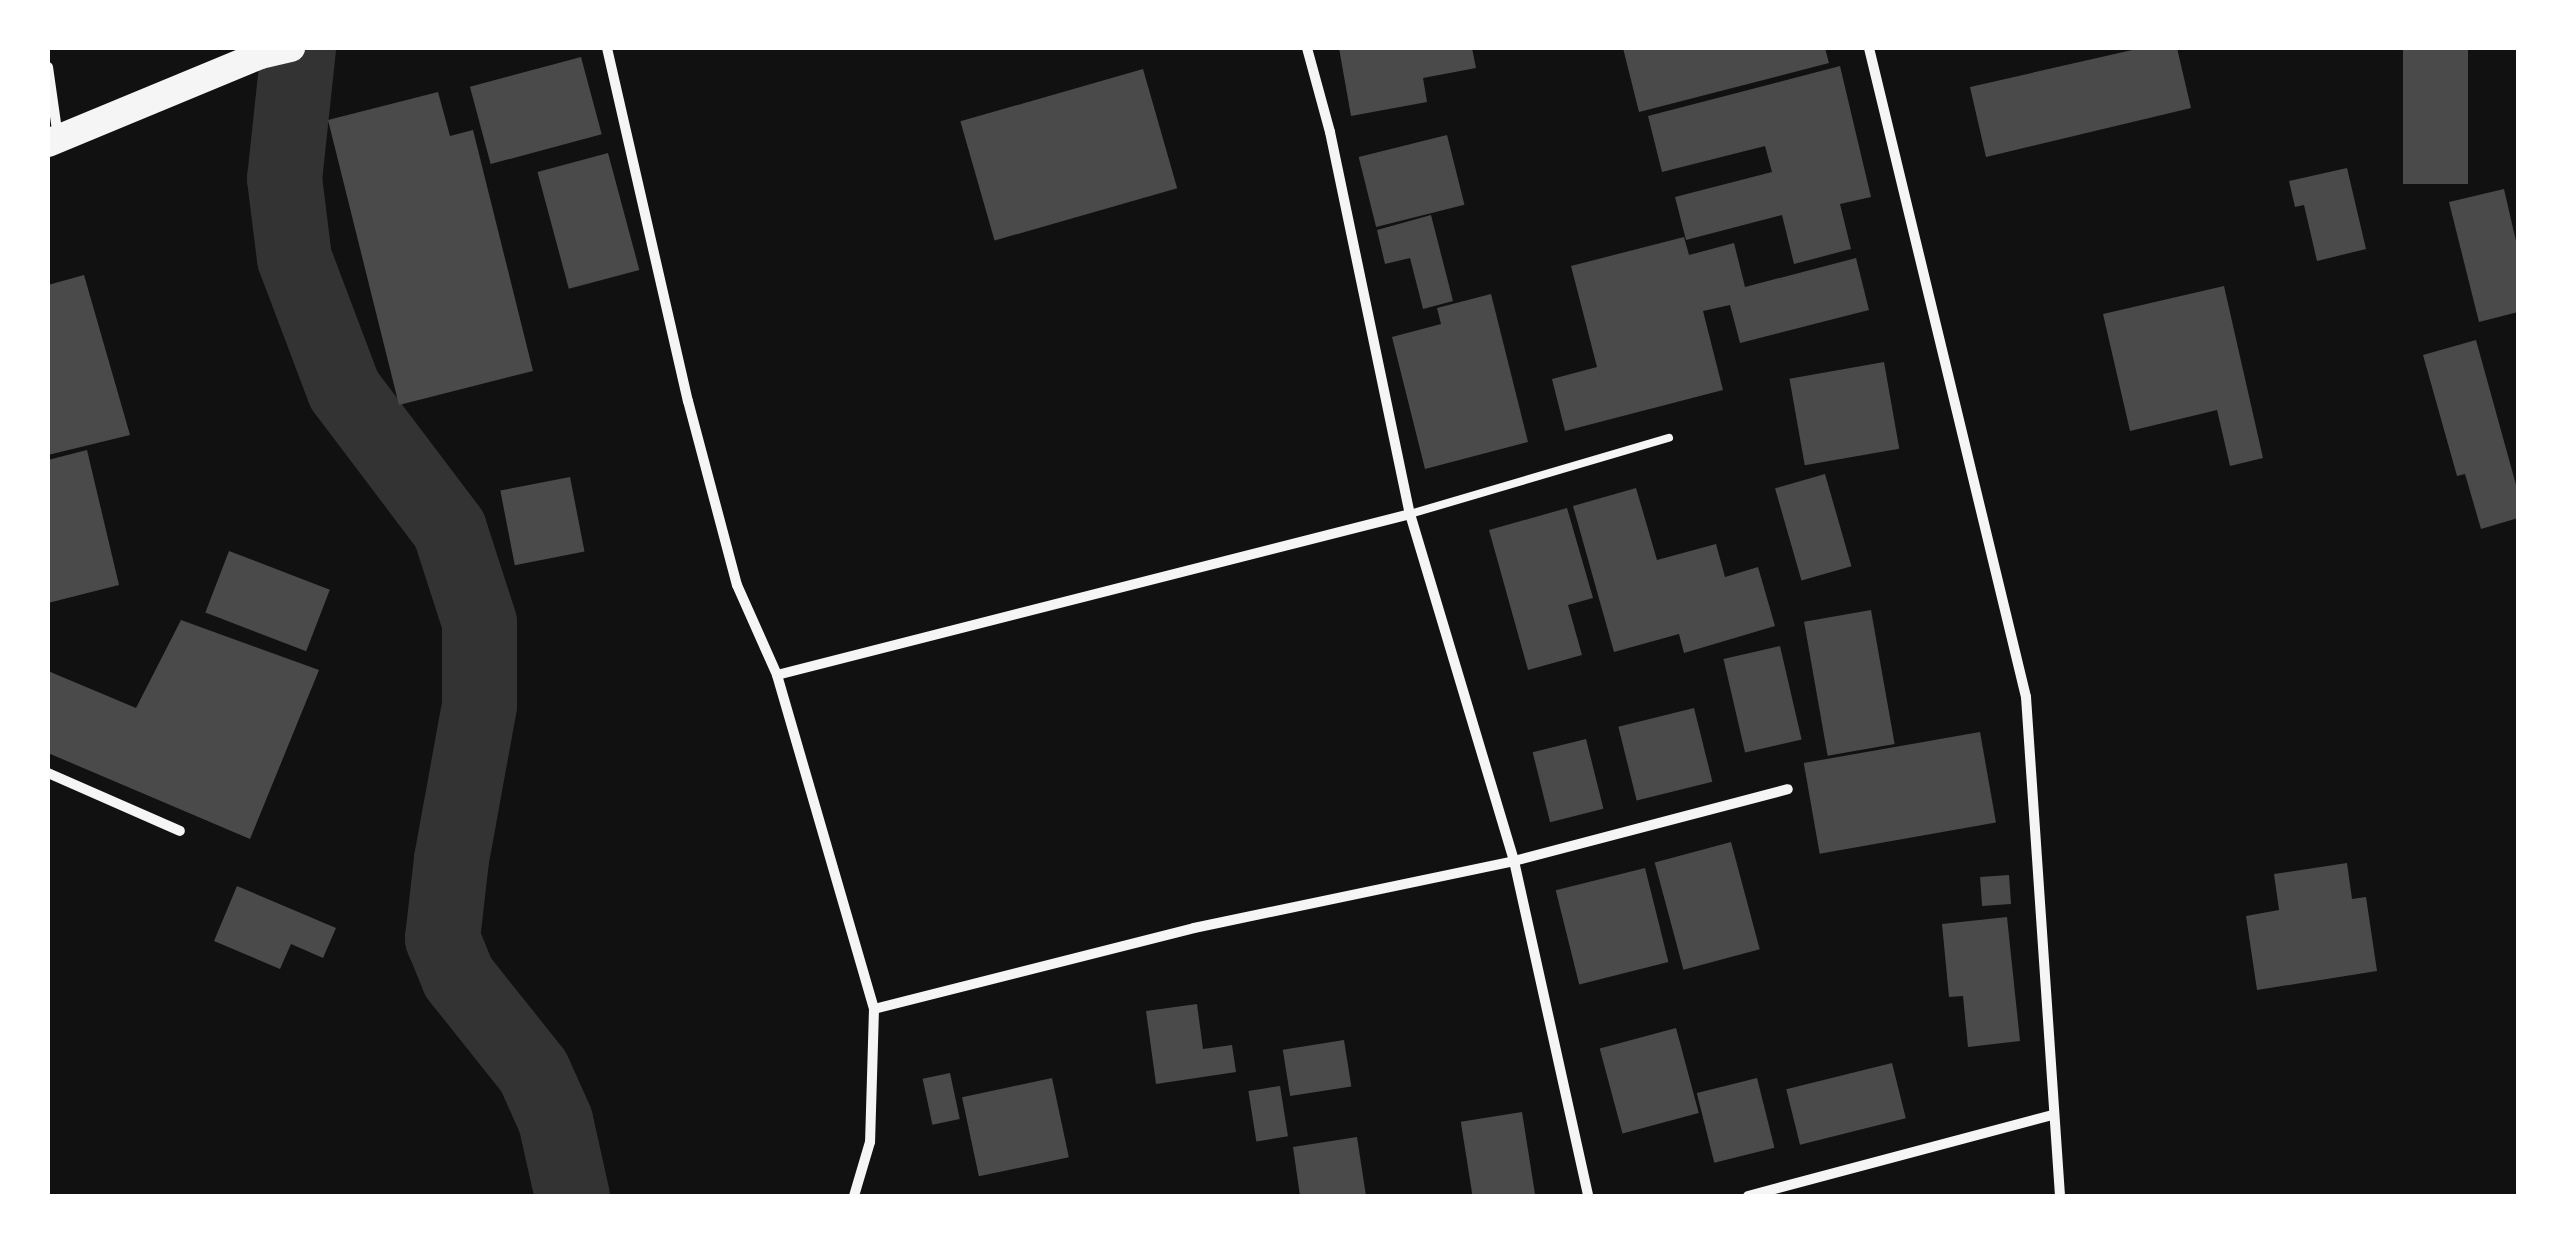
<!DOCTYPE html>
<style>
body{margin:0}
#map{position:relative;width:2566px;height:1244px;overflow:hidden;background:#111;font-family:Signika,sans-serif}
div>[style]{position:absolute}
[style*='--x']{left:calc(var(--x)*1px);top:calc(var(--y)*1px);width:calc(var(--w)*1px);rotate:calc(var(--a)*1deg)}
.river>*{height:75px;margin:-37.5px;padding:0 37.5px;transform-origin:37.5px;border-radius:37.5px;background:#333}
.building>*{inset:0;background:#4a4a4a;transform-origin:0 0}
.service>*{height:8px;margin:-4px;padding:0 4px;transform-origin:4px;border-radius:4px;background:#f5f5f5}
.minor>*{height:10px;margin:-5px;padding:0 5px;transform-origin:5px;border-radius:5px;background:#f5f5f5}
.trunk>*{height:28px;margin:-14px;padding:0 14px;transform-origin:14px;border-radius:14px;background:#f5f5f5}
span{translate:-50% -50%;white-space:nowrap;text-align:center;line-height:1.15;-webkit-text-stroke:9px #fff;paint-order:stroke}
.frame{position:absolute;inset:0;border:50px solid #fff;pointer-events:none}
</style>
<div id="map">
<div class="river">
<div style="--x:298;--y:48;--w:131;--a:96.1"></div>
<div style="--x:284;--y:178;--w:81;--a:82.9"></div>
<div style="--x:294;--y:258;--w:141;--a:69.3"></div>
<div style="--x:344;--y:390;--w:174;--a:52.9"></div>
<div style="--x:449;--y:529;--w:98;--a:72.1"></div>
<div style="--x:479;--y:622;--w:83;--a:90"></div>
<div style="--x:479;--y:705;--w:157;--a:100.3"></div>
<div style="--x:451;--y:859;--w:80;--a:96.5"></div>
<div style="--x:442;--y:938;--w:42;--a:67.7"></div>
<div style="--x:458;--y:977;--w:120;--a:51.4"></div>
<div style="--x:533;--y:1071;--w:54;--a:65.8"></div>
<div style="--x:555;--y:1120;--w:78;--a:77.4"></div>
</div>
<div class="building">
<div style="clip-path:polygon(1339px 48px,1472px 48px,1476px 68px,1423px 78px,1427px 102px,1351px 116px)"></div>
<div style="clip-path:polygon(1623px 48px,1825px 48px,1829px 63px,1639px 112px)"></div>
<div style="clip-path:polygon(2141px 48px,2177px 48px,2191px 108px,1986px 157px,1970px 87px)"></div>
<div style="left:2403px;top:48px;width:65px;height:136px"></div>
<div style="left:581px;top:57px;width:80px;height:115px;rotate:75deg"></div>
<div style="clip-path:polygon(1840px 66px,1871px 197px,1840px 204px,1851px 249px,1794px 264px,1782px 215px,1686px 240px,1675px 197px,1772px 172px,1765px 146px,1662px 172px,1648px 116px)"></div>
<div style="left:1143px;top:69px;width:124px;height:190px;rotate:74deg"></div>
<div style="clip-path:polygon(438px 92px,450px 136px,473px 130px,533px 371px,399px 405px,328px 120px)"></div>
<div style="left:1447px;top:135px;width:72px;height:91px;rotate:76deg"></div>
<div style="left:608px;top:153px;width:121px;height:73px;rotate:75deg"></div>
<div style="clip-path:polygon(2347px 168px,2366px 249px,2317px 261px,2304px 205px,2295px 207px,2289px 181px)"></div>
<div style="clip-path:polygon(2504px 189px,2518px 250px,2518px 312px,2479px 322px,2449px 202px)"></div>
<div style="clip-path:polygon(1431px 215px,1453px 301px,1423px 309px,1410px 258px,1385px 264px,1377px 230px)"></div>
<div style="clip-path:polygon(1684px 237px,1689px 255px,1734px 243px,1745px 287px,1856px 258px,1869px 310px,1740px 343px,1730px 305px,1703px 311px,1723px 390px,1565px 431px,1552px 379px,1597px 367px,1571px 266px)"></div>
<div style="clip-path:polygon(84px 275px,130px 435px,48px 455px,48px 285px)"></div>
<div style="clip-path:polygon(2224px 286px,2263px 458px,2230px 466px,2217px 410px,2130px 431px,2103px 314px)"></div>
<div style="clip-path:polygon(1491px 294px,1528px 442px,1425px 469px,1392px 337px,1441px 324px,1437px 308px)"></div>
<div style="clip-path:polygon(2476px 340px,2518px 492px,2518px 518px,2481px 529px,2465px 474px,2457px 476px,2423px 355px)"></div>
<div style="left:1884px;top:362px;width:88px;height:96px;rotate:80deg"></div>
<div style="clip-path:polygon(87px 450px,119px 585px,48px 603px,48px 460px)"></div>
<div style="left:1825px;top:474px;width:96px;height:52px;rotate:74deg"></div>
<div style="left:570px;top:477px;width:76px;height:71px;rotate:79deg"></div>
<div style="clip-path:polygon(1636px 488px,1657px 560px,1716px 544px,1725px 577px,1758px 567px,1775px 626px,1684px 653px,1679px 634px,1614px 652px,1573px 506px)"></div>
<div style="clip-path:polygon(1567px 508px,1593px 598px,1568px 605px,1582px 655px,1528px 670px,1489px 530px)"></div>
<div style="left:229px;top:551px;width:108px;height:66px;rotate:21deg"></div>
<div style="left:1871px;top:610px;width:136px;height:68px;rotate:80deg"></div>
<div style="clip-path:polygon(181px 620px,319px 670px,250px 839px,48px 753px,48px 671px,136px 708px)"></div>
<div style="left:1780px;top:646px;width:96px;height:58px;rotate:77deg"></div>
<div style="left:1694px;top:708px;width:76px;height:78px;rotate:76deg"></div>
<div style="left:1980px;top:732px;width:92px;height:179px;rotate:80deg"></div>
<div style="left:1586px;top:739px;width:72px;height:55px;rotate:76deg"></div>
<div style="left:1731px;top:842px;width:111px;height:79px;rotate:75deg"></div>
<div style="clip-path:polygon(2347px 863px,2352px 899px,2366px 897px,2377px 971px,2257px 990px,2246px 916px,2279px 910px,2274px 874px)"></div>
<div style="left:1645px;top:868px;width:97px;height:92px;rotate:76deg"></div>
<div style="left:2009px;top:875px;width:29px;height:29px;rotate:86deg"></div>
<div style="clip-path:polygon(237px 886px,336px 928px,323px 958px,291px 944px,280px 969px,214px 941px)"></div>
<div style="clip-path:polygon(2007px 917px,2020px 1041px,1968px 1047px,1963px 996px,1949px 997px,1942px 924px)"></div>
<div style="clip-path:polygon(1197px 1004px,1203px 1049px,1232px 1045px,1236px 1072px,1156px 1084px,1146px 1011px)"></div>
<div style="left:1676px;top:1028px;width:88px;height:79px;rotate:75deg"></div>
<div style="left:1344px;top:1040px;width:47px;height:62px;rotate:81deg"></div>
<div style="left:1892px;top:1063px;width:57px;height:109px;rotate:76deg"></div>
<div style="left:950px;top:1073px;width:47px;height:28px;rotate:78deg"></div>
<div style="left:1052px;top:1078px;width:81px;height:92px;rotate:78deg"></div>
<div style="left:1757px;top:1078px;width:72px;height:62px;rotate:76deg"></div>
<div style="left:1280px;top:1086px;width:51px;height:32px;rotate:81deg"></div>
<div style="left:1522px;top:1112px;width:85px;height:62px;rotate:81deg"></div>
<div style="clip-path:polygon(1357px 1137px,1366px 1196px,1300px 1196px,1293px 1147px)"></div>
</div>
<div class="service">
<div style="--x:1410;--y:514;--w:270;--a:-16.4"></div>
</div>
<div class="minor">
<div style="--x:607;--y:48;--w:362;--a:77.1"></div>
<div style="--x:688;--y:401;--w:190;--a:75.1"></div>
<div style="--x:737;--y:585;--w:98;--a:66"></div>
<div style="--x:777;--y:675;--w:348;--a:73.8"></div>
<div style="--x:874;--y:1009;--w:133;--a:91.7"></div>
<div style="--x:870;--y:1142;--w:56;--a:106.5"></div>
<div style="--x:1307;--y:48;--w:87;--a:74.7"></div>
<div style="--x:1330;--y:132;--w:390;--a:78.2"></div>
<div style="--x:1410;--y:514;--w:362;--a:73.3"></div>
<div style="--x:1514;--y:861;--w:343;--a:77.5"></div>
<div style="--x:1869;--y:48;--w:668;--a:76.4"></div>
<div style="--x:2026;--y:697;--w:500;--a:86.1"></div>
<div style="--x:48;--y:67;--w:71;--a:81.9"></div>
<div style="--x:777;--y:675;--w:653;--a:-14.27"></div>
<div style="--x:48;--y:773;--w:144;--a:23.7"></div>
<div style="--x:874;--y:1009;--w:330;--a:-14.2"></div>
<div style="--x:1194;--y:928;--w:327;--a:-11.8"></div>
<div style="--x:1514;--y:861;--w:283;--a:-14.7"></div>
<div style="--x:1748;--y:1196;--w:316;--a:-14.9"></div>
</div>
<div class="trunk">
<div style="--x:48;--y:143;--w:230;--a:-22.5"></div>
<div style="--x:260;--y:55;--w:32;--a:-13"></div>
</div>
<div class="frame"></div>
</div>
